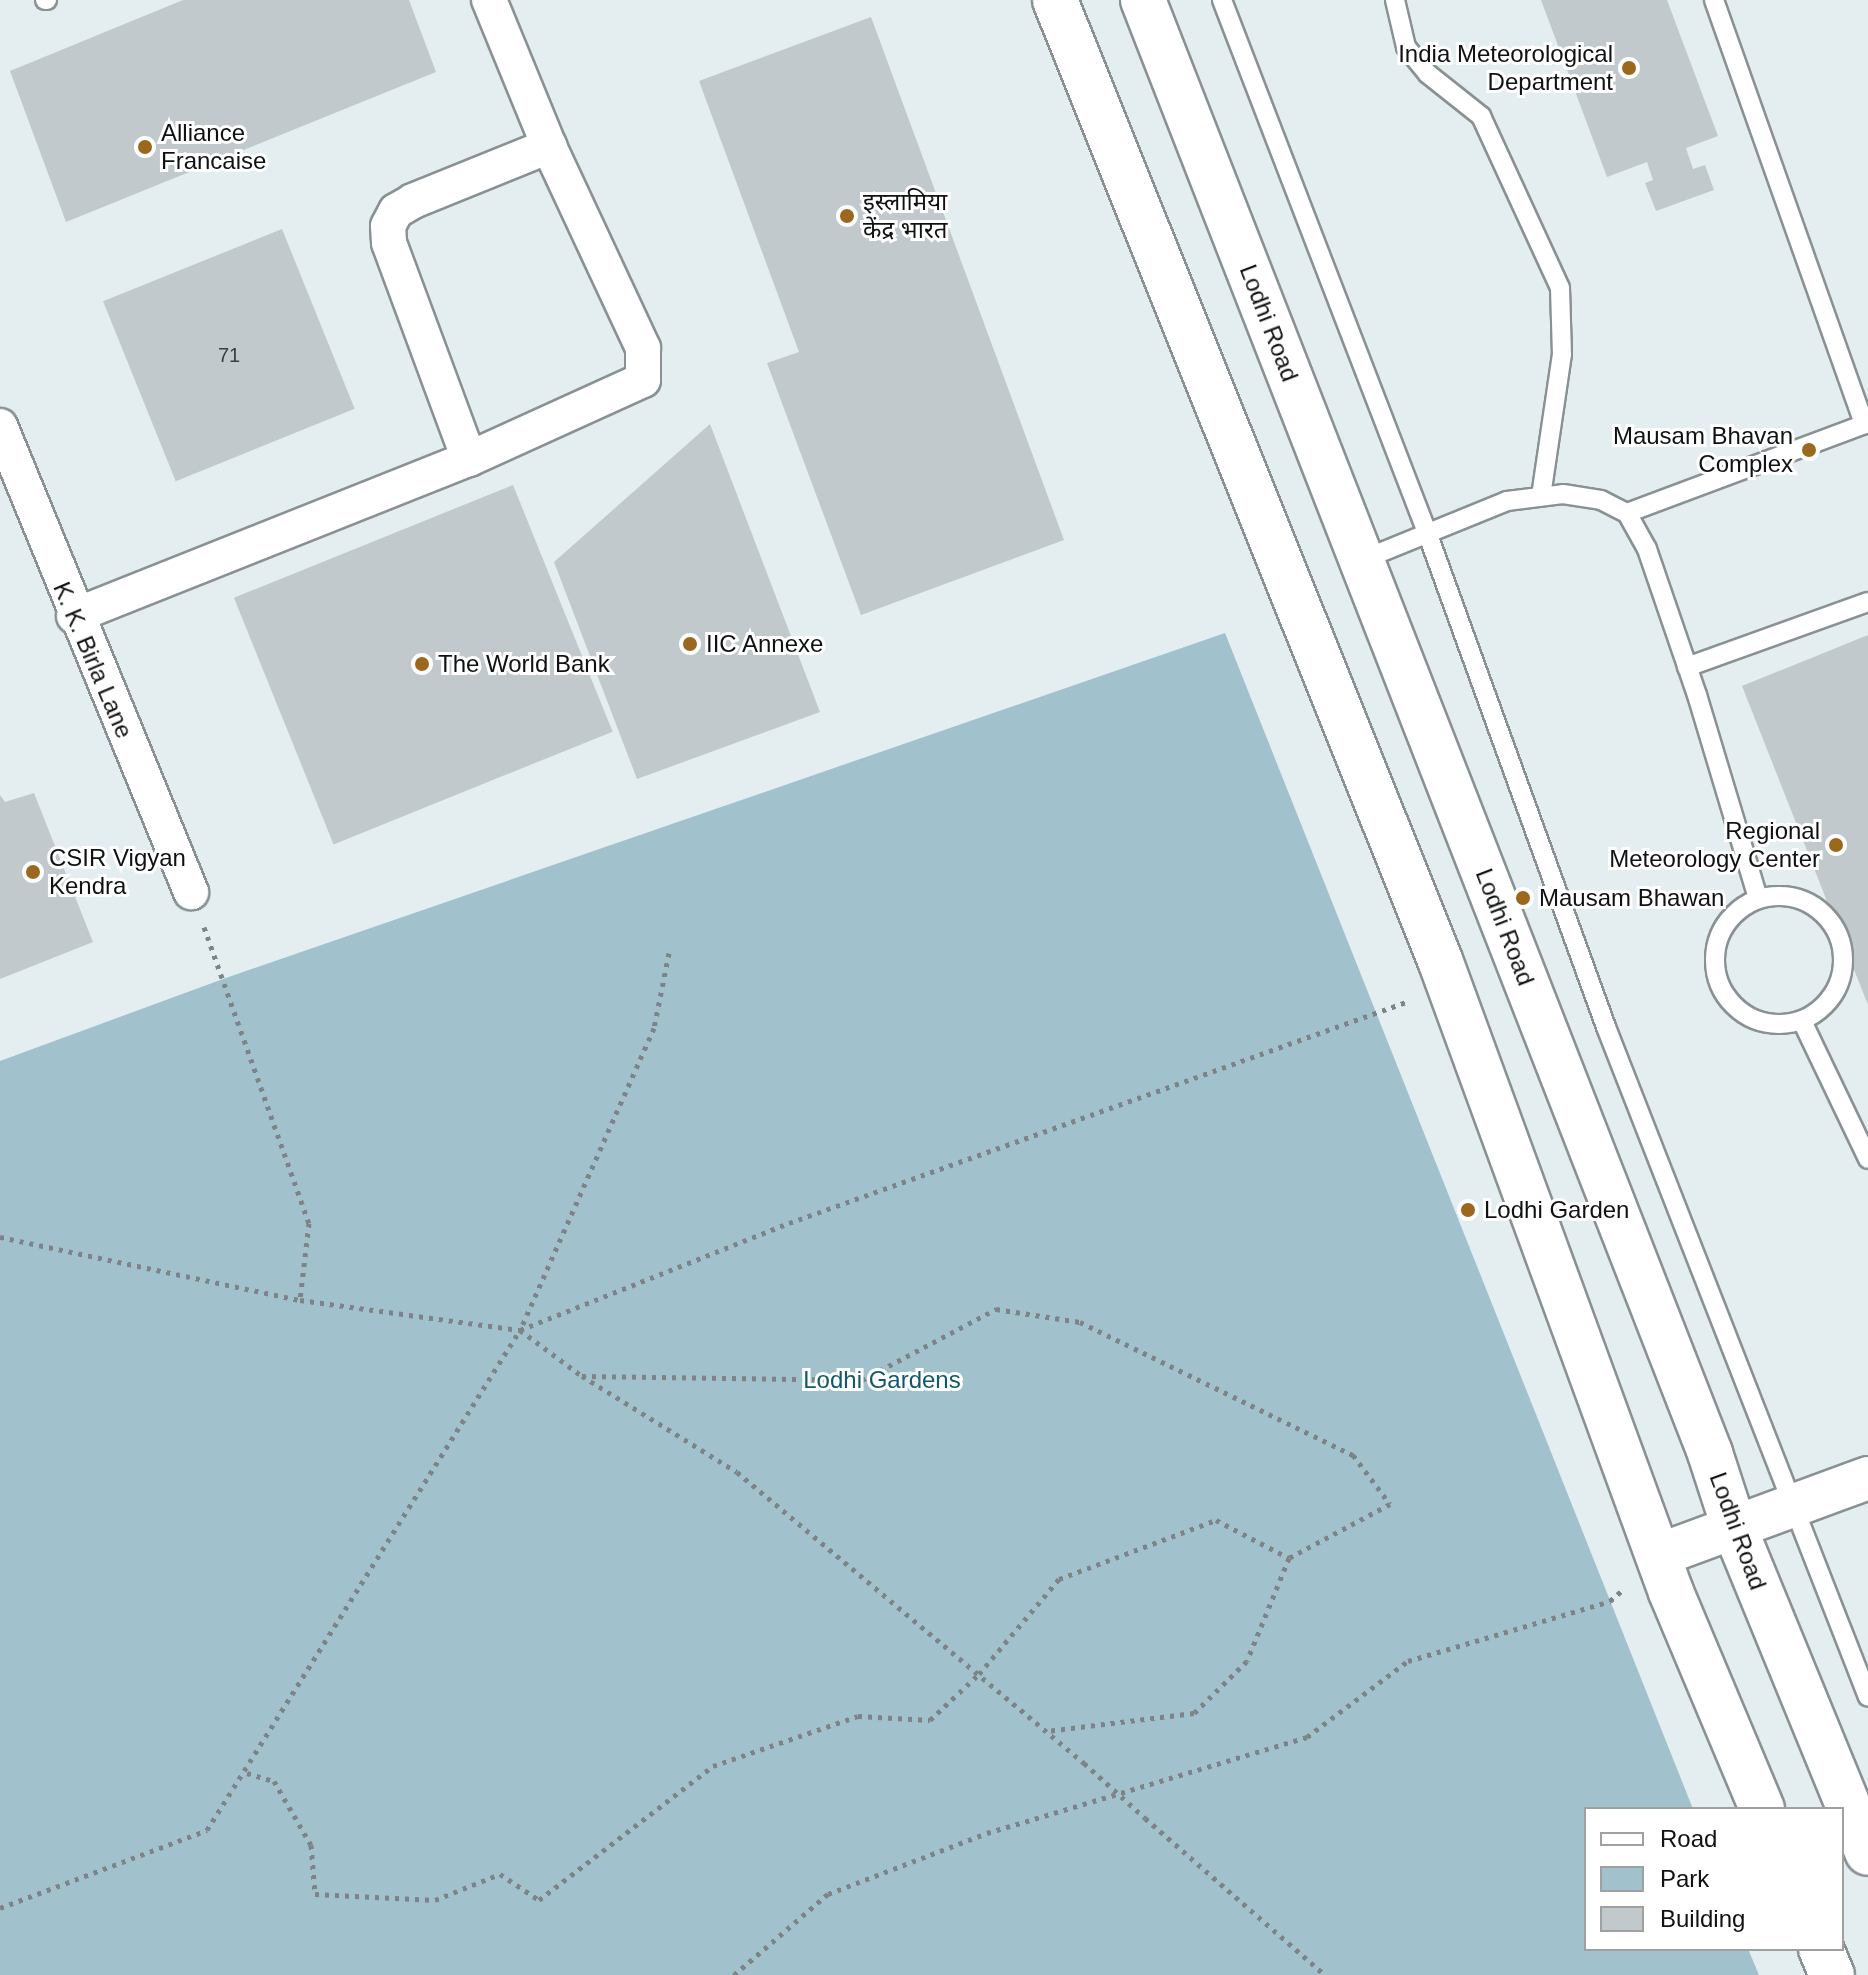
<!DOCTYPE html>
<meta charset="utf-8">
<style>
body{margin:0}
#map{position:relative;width:1868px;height:1975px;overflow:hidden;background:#e4edf0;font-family:Arial,"Noto Sans Devanagari",sans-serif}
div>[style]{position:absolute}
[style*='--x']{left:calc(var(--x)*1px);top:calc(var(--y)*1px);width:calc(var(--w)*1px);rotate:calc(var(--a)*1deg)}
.green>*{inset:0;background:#a1c2cd}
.building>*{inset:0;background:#c1c9cc;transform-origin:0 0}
.path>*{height:5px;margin-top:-2.5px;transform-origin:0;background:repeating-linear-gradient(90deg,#7e8385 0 4px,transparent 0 10px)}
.roads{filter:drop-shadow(2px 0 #899194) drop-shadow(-2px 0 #899194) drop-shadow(0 2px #899194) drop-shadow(0 -2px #899194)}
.service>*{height:18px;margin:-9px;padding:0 9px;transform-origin:9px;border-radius:9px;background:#fff}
.service>.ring{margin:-9px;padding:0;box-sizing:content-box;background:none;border:18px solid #fff;border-radius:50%}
.minor>*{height:34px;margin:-17px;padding:0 17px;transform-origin:17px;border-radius:17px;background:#fff}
.tertiary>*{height:42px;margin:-21px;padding:0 21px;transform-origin:21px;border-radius:21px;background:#fff}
.secondary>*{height:44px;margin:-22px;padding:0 22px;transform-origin:22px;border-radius:22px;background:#fff}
.path-bridge>*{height:5px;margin-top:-2.5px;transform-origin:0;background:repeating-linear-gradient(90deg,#7e8385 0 4px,transparent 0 10px)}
.dots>*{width:22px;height:22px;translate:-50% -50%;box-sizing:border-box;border:4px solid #fff;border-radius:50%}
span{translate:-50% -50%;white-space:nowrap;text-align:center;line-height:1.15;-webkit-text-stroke:6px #fff;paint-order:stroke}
.number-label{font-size:20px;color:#3c3f40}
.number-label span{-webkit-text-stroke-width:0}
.poi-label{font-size:24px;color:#0f1112}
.right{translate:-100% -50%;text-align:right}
.left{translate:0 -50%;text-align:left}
.street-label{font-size:24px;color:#0f1112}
.park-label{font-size:24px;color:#11586c}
.legend{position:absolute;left:1584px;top:1807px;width:260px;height:144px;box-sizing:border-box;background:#fff;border:2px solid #9fa0a0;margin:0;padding:10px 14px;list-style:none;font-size:24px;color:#0f1112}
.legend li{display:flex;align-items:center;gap:16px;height:40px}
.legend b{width:40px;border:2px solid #9fa0a0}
</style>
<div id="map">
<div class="green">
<div style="clip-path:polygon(1225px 633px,1693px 1809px,1586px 1809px,1586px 1949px,1748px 1949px,1759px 1975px,0 1975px,0 1061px,223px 979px)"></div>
</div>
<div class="building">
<div style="clip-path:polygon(183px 0,409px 0,436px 72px,66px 222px,10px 71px)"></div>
<div style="clip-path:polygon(1541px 0,1667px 0,1718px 136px,1686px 148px,1693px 169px,1705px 165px,1714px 190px,1656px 211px,1645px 183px,1653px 180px,1647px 162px,1607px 177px)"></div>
<div style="clip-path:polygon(871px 17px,1064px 540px,861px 615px,767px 363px,799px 352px,699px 81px)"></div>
<div style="left:282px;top:229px;width:194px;height:193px;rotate:68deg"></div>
<div style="clip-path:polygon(710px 424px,820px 712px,637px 779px,554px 562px)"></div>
<div style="left:513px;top:485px;width:266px;height:301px;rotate:68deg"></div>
<div style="clip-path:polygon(1868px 635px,1868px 1005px,1742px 686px)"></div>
<div style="clip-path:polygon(34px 793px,93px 942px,0 979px,0 795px,5px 802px)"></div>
</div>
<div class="path">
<div style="--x:204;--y:927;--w:314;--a:70.5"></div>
<div style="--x:309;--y:1223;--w:78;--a:96.7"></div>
<div style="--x:669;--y:953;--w:76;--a:101.3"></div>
<div style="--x:654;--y:1028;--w:330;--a:113.9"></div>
<div style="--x:520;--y:1330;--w:77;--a:36.6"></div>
<div style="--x:582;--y:1376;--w:182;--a:31.8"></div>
<div style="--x:737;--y:1472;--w:453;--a:40"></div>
<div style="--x:0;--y:1237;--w:307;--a:11.9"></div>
<div style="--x:300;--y:1300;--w:222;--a:7.8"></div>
<div style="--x:582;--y:1376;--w:280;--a:0.8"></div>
<div style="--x:862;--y:1380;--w:152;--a:-27.9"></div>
<div style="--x:996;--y:1309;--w:85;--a:8.8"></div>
<div style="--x:1080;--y:1322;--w:304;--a:26"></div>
<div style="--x:1353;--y:1455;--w:61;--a:52.9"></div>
<div style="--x:1390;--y:1504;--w:115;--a:151.9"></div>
<div style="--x:1289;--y:1558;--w:111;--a:112.2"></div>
<div style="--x:1247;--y:1661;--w:74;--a:135.5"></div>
<div style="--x:1194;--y:1713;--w:148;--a:173"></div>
<div style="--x:247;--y:1773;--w:28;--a:17"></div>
<div style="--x:274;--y:1781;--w:74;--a:60"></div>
<div style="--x:311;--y:1845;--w:49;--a:85.3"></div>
<div style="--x:315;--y:1894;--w:120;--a:2.9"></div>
<div style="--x:435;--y:1900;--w:70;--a:-21.8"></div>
<div style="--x:500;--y:1874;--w:47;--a:33.7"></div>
<div style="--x:539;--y:1900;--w:220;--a:-37.6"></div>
<div style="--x:713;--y:1766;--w:153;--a:-19"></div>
<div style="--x:858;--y:1716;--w:72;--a:3.2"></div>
<div style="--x:930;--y:1720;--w:67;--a:-43.2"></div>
<div style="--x:979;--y:1674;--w:124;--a:-49.9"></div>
<div style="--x:1059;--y:1579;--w:168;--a:-20.6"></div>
<div style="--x:1216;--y:1520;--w:82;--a:27.5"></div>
<div style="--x:1145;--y:1818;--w:239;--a:41.1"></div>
<div style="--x:0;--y:1908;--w:221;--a:-20.6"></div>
<div style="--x:207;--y:1830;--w:590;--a:-57.95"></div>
<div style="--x:520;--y:1330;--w:289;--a:-21.7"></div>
<div style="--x:789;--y:1223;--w:659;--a:-19.7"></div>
<div style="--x:734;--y:1975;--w:124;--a:-40.8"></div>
<div style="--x:828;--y:1894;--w:170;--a:-21"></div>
<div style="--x:987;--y:1833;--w:334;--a:-16.7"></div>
<div style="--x:1307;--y:1737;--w:126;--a:-37"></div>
<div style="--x:1408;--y:1661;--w:211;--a:-16.5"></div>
<div style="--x:1610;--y:1601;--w:18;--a:-41"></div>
</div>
<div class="roads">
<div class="service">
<div style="--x:45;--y:0;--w:2;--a:0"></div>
<div style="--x:1222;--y:0;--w:573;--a:68.94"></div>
<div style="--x:1428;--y:535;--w:523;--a:70.11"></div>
<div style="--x:1606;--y:1027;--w:719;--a:68.64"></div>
<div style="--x:1395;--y:0;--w:48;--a:76.8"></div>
<div style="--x:1406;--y:47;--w:35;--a:51"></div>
<div style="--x:1428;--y:74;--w:68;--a:38.4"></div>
<div style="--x:1481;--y:116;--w:189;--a:65.3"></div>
<div style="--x:1560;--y:288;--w:66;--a:88.3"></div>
<div style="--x:1562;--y:354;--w:144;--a:98.4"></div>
<div style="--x:1714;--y:0;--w:450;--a:70.5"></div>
<div style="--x:1627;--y:513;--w:257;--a:-20.5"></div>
<div style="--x:1362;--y:560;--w:157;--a:-22.1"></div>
<div style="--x:1507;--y:501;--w:56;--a:-7.1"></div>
<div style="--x:1563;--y:494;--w:38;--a:9"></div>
<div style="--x:1601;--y:500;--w:29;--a:27"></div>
<div style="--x:1627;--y:513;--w:41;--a:60.9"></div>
<div style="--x:1647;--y:549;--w:154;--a:71.1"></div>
<div style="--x:1697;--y:695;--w:212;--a:73.3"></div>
<div style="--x:1687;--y:667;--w:192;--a:-19.8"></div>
<div class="ring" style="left:1715px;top:896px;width:110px;height:110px"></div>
<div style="--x:1802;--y:1021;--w:153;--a:64.4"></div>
</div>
<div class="minor">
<div style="--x:0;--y:426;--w:504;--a:67.71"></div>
<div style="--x:469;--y:459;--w:230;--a:-110.3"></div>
<div style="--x:389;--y:243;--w:17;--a:-93"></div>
<div style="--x:388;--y:226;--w:17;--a:-62"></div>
<div style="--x:396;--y:211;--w:20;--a:-30"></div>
<div style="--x:413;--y:201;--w:147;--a:-22"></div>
<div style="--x:74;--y:616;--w:425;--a:-21.7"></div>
<div style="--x:469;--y:459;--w:191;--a:-24.4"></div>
<div style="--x:643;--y:380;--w:32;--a:-90"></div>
<div style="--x:643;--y:348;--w:223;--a:-115"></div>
<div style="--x:549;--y:146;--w:158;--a:-112.3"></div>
</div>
<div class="tertiary">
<div style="--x:1659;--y:1555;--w:223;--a:-20.2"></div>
</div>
<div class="secondary">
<div style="--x:1055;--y:0;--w:1034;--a:68.15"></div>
<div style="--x:1440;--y:960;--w:673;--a:69.92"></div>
<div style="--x:1671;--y:1592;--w:235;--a:67.2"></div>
<div style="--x:1143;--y:0;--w:1560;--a:68.68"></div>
<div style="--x:1710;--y:1453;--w:78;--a:72"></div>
<div style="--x:1734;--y:1527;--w:352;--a:67.7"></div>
<div style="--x:1821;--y:1949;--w:28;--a:67"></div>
</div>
</div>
<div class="path-bridge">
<div style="--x:1084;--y:1763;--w:82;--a:42"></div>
</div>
<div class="dots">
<div style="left:1629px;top:68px;background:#9c681e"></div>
<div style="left:145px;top:147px;background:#9c681e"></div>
<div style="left:847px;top:216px;background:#9c681e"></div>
<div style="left:1809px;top:450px;background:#9c681e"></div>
<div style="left:690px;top:644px;background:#9c681e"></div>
<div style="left:422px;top:664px;background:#9c681e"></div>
<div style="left:1836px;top:845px;background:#9c681e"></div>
<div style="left:33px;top:872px;background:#9c681e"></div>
<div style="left:1523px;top:898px;background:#9c681e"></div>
<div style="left:1468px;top:1210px;background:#9c681e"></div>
</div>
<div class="number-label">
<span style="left:229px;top:355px">71</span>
</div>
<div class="poi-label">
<span class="right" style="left:1613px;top:68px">India Meteorological<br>Department</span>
<span class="left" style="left:161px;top:147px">Alliance<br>Francaise</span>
<span class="left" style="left:863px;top:216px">इस्लामिया<br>केंद्र भारत</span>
<span class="right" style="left:1793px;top:450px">Mausam Bhavan<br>Complex</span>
<span class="left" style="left:706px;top:644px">IIC Annexe</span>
<span class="left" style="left:438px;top:664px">The World Bank</span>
<span class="right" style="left:1820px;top:845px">Regional<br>Meteorology Center</span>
<span class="left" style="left:49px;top:872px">CSIR Vigyan<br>Kendra</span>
<span class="left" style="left:1539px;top:898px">Mausam Bhawan</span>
<span class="left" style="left:1484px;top:1210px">Lodhi Garden</span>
</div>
<div class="street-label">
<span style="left:1269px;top:323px;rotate:69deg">Lodhi Road</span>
<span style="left:93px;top:660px;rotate:67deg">K. K. Birla Lane</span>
<span style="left:1505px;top:927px;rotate:69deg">Lodhi Road</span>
<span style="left:1738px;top:1531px;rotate:70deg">Lodhi Road</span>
</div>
<div class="park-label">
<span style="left:882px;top:1380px">Lodhi Gardens</span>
</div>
<ul class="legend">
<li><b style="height:10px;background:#fff"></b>Road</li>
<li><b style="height:22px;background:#a1c2cd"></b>Park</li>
<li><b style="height:22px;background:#c1c9cc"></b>Building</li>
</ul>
</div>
